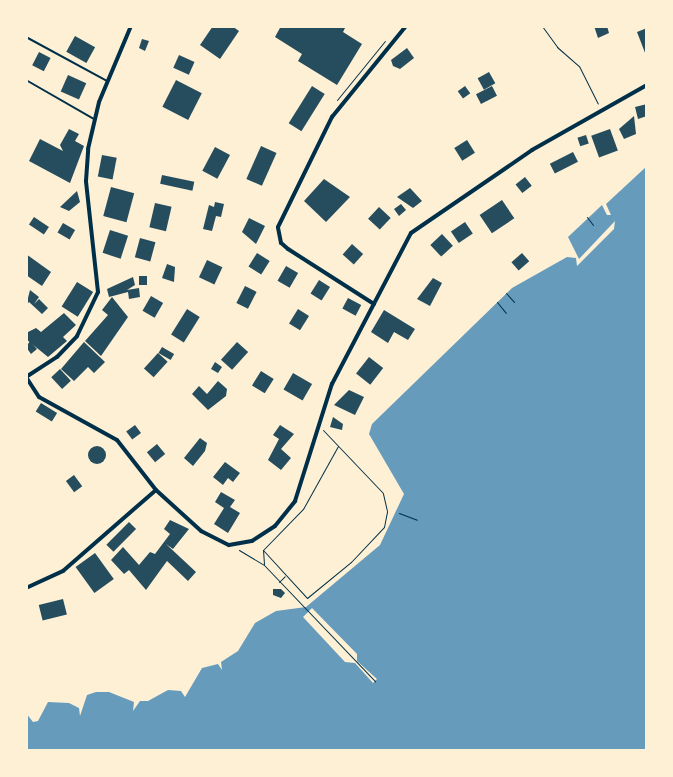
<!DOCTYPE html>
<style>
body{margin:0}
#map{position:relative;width:673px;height:777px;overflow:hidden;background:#fdf0d5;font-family:"Open Sans",sans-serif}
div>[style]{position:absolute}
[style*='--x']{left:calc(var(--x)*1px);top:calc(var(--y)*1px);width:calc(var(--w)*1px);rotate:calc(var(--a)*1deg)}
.water>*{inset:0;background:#669bbc}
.building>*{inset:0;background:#264d5e;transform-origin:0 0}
.round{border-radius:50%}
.path>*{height:1px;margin:-0.5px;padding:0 0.5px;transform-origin:0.5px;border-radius:0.5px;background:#003049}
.service>*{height:2px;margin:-1px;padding:0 1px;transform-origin:1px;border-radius:1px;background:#003049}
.minor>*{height:4px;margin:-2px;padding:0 2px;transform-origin:2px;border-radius:2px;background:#003049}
span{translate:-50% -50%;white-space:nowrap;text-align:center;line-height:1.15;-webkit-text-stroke:4px #fdf0d5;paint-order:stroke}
.frame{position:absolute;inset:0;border:28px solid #fdf0d5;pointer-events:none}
</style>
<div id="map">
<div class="water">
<div style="clip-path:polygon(evenodd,647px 166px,647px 751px,26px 751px,26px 713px,33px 722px,38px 721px,48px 702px,69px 703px,79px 708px,80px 716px,87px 695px,96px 692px,109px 692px,134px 702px,133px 711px,140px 701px,148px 701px,168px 690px,181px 691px,185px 697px,202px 668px,218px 664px,222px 670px,221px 662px,238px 651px,255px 623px,276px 611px,306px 607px,380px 545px,404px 494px,369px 434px,372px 424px,512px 288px,567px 257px,576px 258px,577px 266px,614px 229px,615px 221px,579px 259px,568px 237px,602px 205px,607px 215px,611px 215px,606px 204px,647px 166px,312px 608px,357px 654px,357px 661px,377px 679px,373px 683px,355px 663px,345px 662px,303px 617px,312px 608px)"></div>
</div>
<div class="building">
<div style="clip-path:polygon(213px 26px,232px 26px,239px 31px,220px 59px,200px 45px)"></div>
<div style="clip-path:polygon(281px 26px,346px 26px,343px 32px,362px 44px,337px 85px,298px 61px,302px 54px,275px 37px)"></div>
<div style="clip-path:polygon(594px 26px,607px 26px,609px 33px,598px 38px)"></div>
<div style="clip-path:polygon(647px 28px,647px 58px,637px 32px)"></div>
<div style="left:75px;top:36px;width:23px;height:18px;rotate:29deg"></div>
<div style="clip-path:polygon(142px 39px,149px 41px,145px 51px,139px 48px)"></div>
<div style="clip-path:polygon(407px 48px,414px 58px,400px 69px,393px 66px,391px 60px)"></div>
<div style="left:39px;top:52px;width:13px;height:15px;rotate:27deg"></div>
<div style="left:179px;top:55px;width:17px;height:14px;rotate:24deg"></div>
<div style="left:489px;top:72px;width:13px;height:13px;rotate:61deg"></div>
<div style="left:68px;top:75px;width:20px;height:18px;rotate:24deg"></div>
<div style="left:176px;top:80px;width:29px;height:30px;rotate:27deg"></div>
<div style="left:312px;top:86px;width:15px;height:44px;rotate:32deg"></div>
<div style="left:465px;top:86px;width:9px;height:9px;rotate:54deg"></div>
<div style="left:492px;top:86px;width:11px;height:18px;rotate:63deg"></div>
<div style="clip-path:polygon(647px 104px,647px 116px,638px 119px,635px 107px)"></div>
<div style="clip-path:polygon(634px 116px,636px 134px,624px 139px,619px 129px)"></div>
<div style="clip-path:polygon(69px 129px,79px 134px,75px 141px,84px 146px,70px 183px,29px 161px,40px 139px,63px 151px,60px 145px)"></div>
<div style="left:610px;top:129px;width:23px;height:20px;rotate:70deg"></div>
<div style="left:586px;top:135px;width:9px;height:9px;rotate:72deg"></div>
<div style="left:467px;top:140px;width:15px;height:15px;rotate:58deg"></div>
<div style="left:261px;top:146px;width:17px;height:36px;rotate:24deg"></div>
<div style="left:215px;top:147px;width:17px;height:27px;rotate:28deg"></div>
<div style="left:573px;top:152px;width:11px;height:26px;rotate:63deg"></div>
<div style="left:102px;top:155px;width:15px;height:22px;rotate:11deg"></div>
<div style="left:162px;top:175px;width:33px;height:9px;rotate:12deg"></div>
<div style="left:525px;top:177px;width:11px;height:12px;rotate:52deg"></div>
<div style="clip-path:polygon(324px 179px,350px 197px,326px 222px,304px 201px)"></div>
<div style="left:111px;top:187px;width:24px;height:30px;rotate:15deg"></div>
<div style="clip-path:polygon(410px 188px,422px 201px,413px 208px,397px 197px)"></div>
<div style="clip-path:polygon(77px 191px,80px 202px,69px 211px,60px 207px)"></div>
<div style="left:502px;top:200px;width:22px;height:27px;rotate:56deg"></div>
<div style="clip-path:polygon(215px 202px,224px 204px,221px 217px,216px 216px,212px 231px,203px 229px,209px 205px,214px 207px)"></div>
<div style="left:155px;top:203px;width:17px;height:25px;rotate:13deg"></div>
<div style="clip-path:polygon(401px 204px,406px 210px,399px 216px,394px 209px)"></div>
<div style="left:379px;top:207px;width:16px;height:16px;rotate:43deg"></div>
<div style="left:34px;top:217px;width:18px;height:9px;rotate:34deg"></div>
<div style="clip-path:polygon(249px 218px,265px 226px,256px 244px,242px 232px)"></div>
<div style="left:465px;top:222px;width:14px;height:17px;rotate:56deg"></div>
<div style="left:63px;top:223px;width:14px;height:11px;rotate:30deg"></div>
<div style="left:110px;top:230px;width:19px;height:24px;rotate:18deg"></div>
<div style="left:442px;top:234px;width:16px;height:16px;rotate:47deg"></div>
<div style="left:140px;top:238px;width:16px;height:20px;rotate:15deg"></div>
<div style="left:352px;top:244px;width:15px;height:14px;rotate:42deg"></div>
<div style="left:257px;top:253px;width:15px;height:16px;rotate:32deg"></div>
<div style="left:522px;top:253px;width:11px;height:14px;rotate:49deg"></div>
<div style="clip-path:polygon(26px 254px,51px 272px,42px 286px,26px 275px)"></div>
<div style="left:207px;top:260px;width:17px;height:19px;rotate:25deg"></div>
<div style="clip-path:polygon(167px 264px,175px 267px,174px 282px,162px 278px)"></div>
<div style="left:286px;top:266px;width:14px;height:17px;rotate:30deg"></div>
<div style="left:139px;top:276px;width:8px;height:9px"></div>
<div style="clip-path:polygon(133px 277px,135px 285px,127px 290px,139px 288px,140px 297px,129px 299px,128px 292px,109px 297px,107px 289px)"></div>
<div style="clip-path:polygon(433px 278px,442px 283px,430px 306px,417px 299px)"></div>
<div style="left:319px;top:280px;width:13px;height:16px;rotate:32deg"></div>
<div style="left:77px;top:282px;width:19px;height:29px;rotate:32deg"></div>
<div style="left:245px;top:286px;width:13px;height:19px;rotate:27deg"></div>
<div style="clip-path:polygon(30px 290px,39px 297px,34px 304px,39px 299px,48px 308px,42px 314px,29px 302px,26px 306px)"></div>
<div style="left:151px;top:296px;width:14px;height:17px;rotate:30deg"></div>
<div style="clip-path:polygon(112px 297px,128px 317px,101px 356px,85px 341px,108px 315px,102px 310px)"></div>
<div style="left:348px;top:298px;width:15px;height:12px;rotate:28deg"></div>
<div style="left:187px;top:309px;width:15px;height:30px;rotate:32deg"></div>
<div style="left:298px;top:309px;width:13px;height:17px;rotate:32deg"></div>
<div style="clip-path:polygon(384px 310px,415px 329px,408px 340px,394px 332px,388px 343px,371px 332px)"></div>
<div style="clip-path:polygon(64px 313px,76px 325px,63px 337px,67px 341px,48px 357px,26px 339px,26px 333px,36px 328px,41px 332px)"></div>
<div style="clip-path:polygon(30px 341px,37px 349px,31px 354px,26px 347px)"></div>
<div style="clip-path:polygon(84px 342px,105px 362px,94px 373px,88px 367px,74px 381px,61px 369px)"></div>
<div style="left:237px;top:342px;width:15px;height:24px;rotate:42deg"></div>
<div style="left:162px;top:347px;width:14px;height:7px;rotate:30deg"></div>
<div style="left:158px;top:353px;width:13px;height:21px;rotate:42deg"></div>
<div style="left:369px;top:357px;width:18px;height:21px;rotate:38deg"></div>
<div style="clip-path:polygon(215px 362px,222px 367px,218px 373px,211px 369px)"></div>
<div style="left:60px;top:369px;width:16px;height:12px;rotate:47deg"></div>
<div style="left:261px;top:371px;width:15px;height:17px;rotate:32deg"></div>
<div style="left:293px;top:373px;width:22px;height:19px;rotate:30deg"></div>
<div style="clip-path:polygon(218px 381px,227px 389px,226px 396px,208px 410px,192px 394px,199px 386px,207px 394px)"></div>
<div style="clip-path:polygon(349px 390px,364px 397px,355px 415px,334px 405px)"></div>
<div style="left:41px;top:403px;width:19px;height:10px;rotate:32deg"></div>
<div style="clip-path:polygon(333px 417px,343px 424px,342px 430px,330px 427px)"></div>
<div style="left:135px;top:425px;width:10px;height:11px;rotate:53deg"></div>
<div style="clip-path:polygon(280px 425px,294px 434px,281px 449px,291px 458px,281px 470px,268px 460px,279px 439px,273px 435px)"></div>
<div style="clip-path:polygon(200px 438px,207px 443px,205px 451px,193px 466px,184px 458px)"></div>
<div style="left:157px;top:444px;width:13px;height:13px;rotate:51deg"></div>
<div class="round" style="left:88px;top:446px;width:18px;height:18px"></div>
<div style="clip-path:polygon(225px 462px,240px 473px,233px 482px,228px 478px,223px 485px,213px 477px)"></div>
<div style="left:74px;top:475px;width:14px;height:10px;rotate:54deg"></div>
<div style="clip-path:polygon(221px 492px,235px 500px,230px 507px,240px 513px,228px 533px,214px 524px,224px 508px,215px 502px)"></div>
<div style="clip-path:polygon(170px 520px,189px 529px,173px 549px,166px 544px,196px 572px,188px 581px,167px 561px,146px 590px,129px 570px,124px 574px,111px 560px,123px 547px,139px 565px,150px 552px,155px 554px,170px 534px,164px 529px)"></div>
<div style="left:129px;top:522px;width:10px;height:32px;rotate:45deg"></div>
<div style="left:95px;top:553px;width:32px;height:24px;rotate:54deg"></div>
<div style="clip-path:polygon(273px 589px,281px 589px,285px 593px,281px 598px,273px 595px)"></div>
<div style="left:63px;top:599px;width:16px;height:25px;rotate:76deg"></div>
</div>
<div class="path">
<div style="--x:542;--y:26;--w:26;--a:54"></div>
<div style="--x:557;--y:47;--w:29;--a:41"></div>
<div style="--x:579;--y:66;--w:42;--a:63.4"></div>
<div style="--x:337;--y:100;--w:76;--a:-50.9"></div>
<div style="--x:587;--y:217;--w:10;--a:53"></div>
<div style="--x:506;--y:293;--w:12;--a:48"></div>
<div style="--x:497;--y:302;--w:14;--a:51"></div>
<div style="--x:399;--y:513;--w:19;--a:21"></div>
<div style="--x:239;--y:550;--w:29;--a:31"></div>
<div style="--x:264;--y:565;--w:161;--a:46.3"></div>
<div style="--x:263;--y:550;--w:65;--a:47.5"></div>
<div style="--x:307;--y:598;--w:57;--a:-39.3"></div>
<div style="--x:351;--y:562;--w:48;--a:-46.7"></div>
<div style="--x:384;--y:527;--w:16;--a:-79"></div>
<div style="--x:387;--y:511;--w:18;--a:-103"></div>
<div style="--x:383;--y:493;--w:87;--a:-133.6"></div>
<div style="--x:264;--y:564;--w:14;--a:-94"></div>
<div style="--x:263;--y:550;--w:57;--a:-45.7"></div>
<div style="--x:303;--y:509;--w:72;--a:-60.9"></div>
<div style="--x:279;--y:582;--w:8;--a:-45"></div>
</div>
<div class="service">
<div style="--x:26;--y:37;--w:92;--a:28.5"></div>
<div style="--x:26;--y:80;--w:78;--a:29.8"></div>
</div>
<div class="minor">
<div style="--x:374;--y:304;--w:102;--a:-147.4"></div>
<div style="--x:288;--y:249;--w:9;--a:-139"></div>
<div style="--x:281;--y:243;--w:16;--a:-101"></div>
<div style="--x:278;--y:227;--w:123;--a:-63.9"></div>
<div style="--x:332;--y:117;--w:117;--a:-50.9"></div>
<div style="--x:26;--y:377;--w:24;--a:57"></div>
<div style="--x:39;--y:397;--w:89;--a:28.9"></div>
<div style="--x:117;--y:440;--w:63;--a:52"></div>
<div style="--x:156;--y:490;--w:61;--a:42.3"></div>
<div style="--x:201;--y:531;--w:31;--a:27"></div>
<div style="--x:229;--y:545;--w:23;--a:-10"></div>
<div style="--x:252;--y:541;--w:27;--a:-33"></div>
<div style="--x:275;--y:526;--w:32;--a:-51"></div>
<div style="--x:295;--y:501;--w:123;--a:-72.5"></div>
<div style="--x:332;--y:384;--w:170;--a:-62.4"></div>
<div style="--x:411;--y:233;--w:147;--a:-34.4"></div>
<div style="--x:532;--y:150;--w:132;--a:-29.5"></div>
<div style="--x:26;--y:377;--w:37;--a:-33"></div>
<div style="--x:57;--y:357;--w:29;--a:-46"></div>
<div style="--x:77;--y:336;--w:49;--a:-64.5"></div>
<div style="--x:98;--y:292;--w:112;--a:-96.2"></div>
<div style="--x:86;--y:181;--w:32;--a:-86"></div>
<div style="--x:88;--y:149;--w:48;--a:-76.8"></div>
<div style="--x:99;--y:102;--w:82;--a:-67.2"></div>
<div style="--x:26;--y:588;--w:41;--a:-24.7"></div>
<div style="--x:63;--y:571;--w:123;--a:-41.1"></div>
</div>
<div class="frame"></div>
</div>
